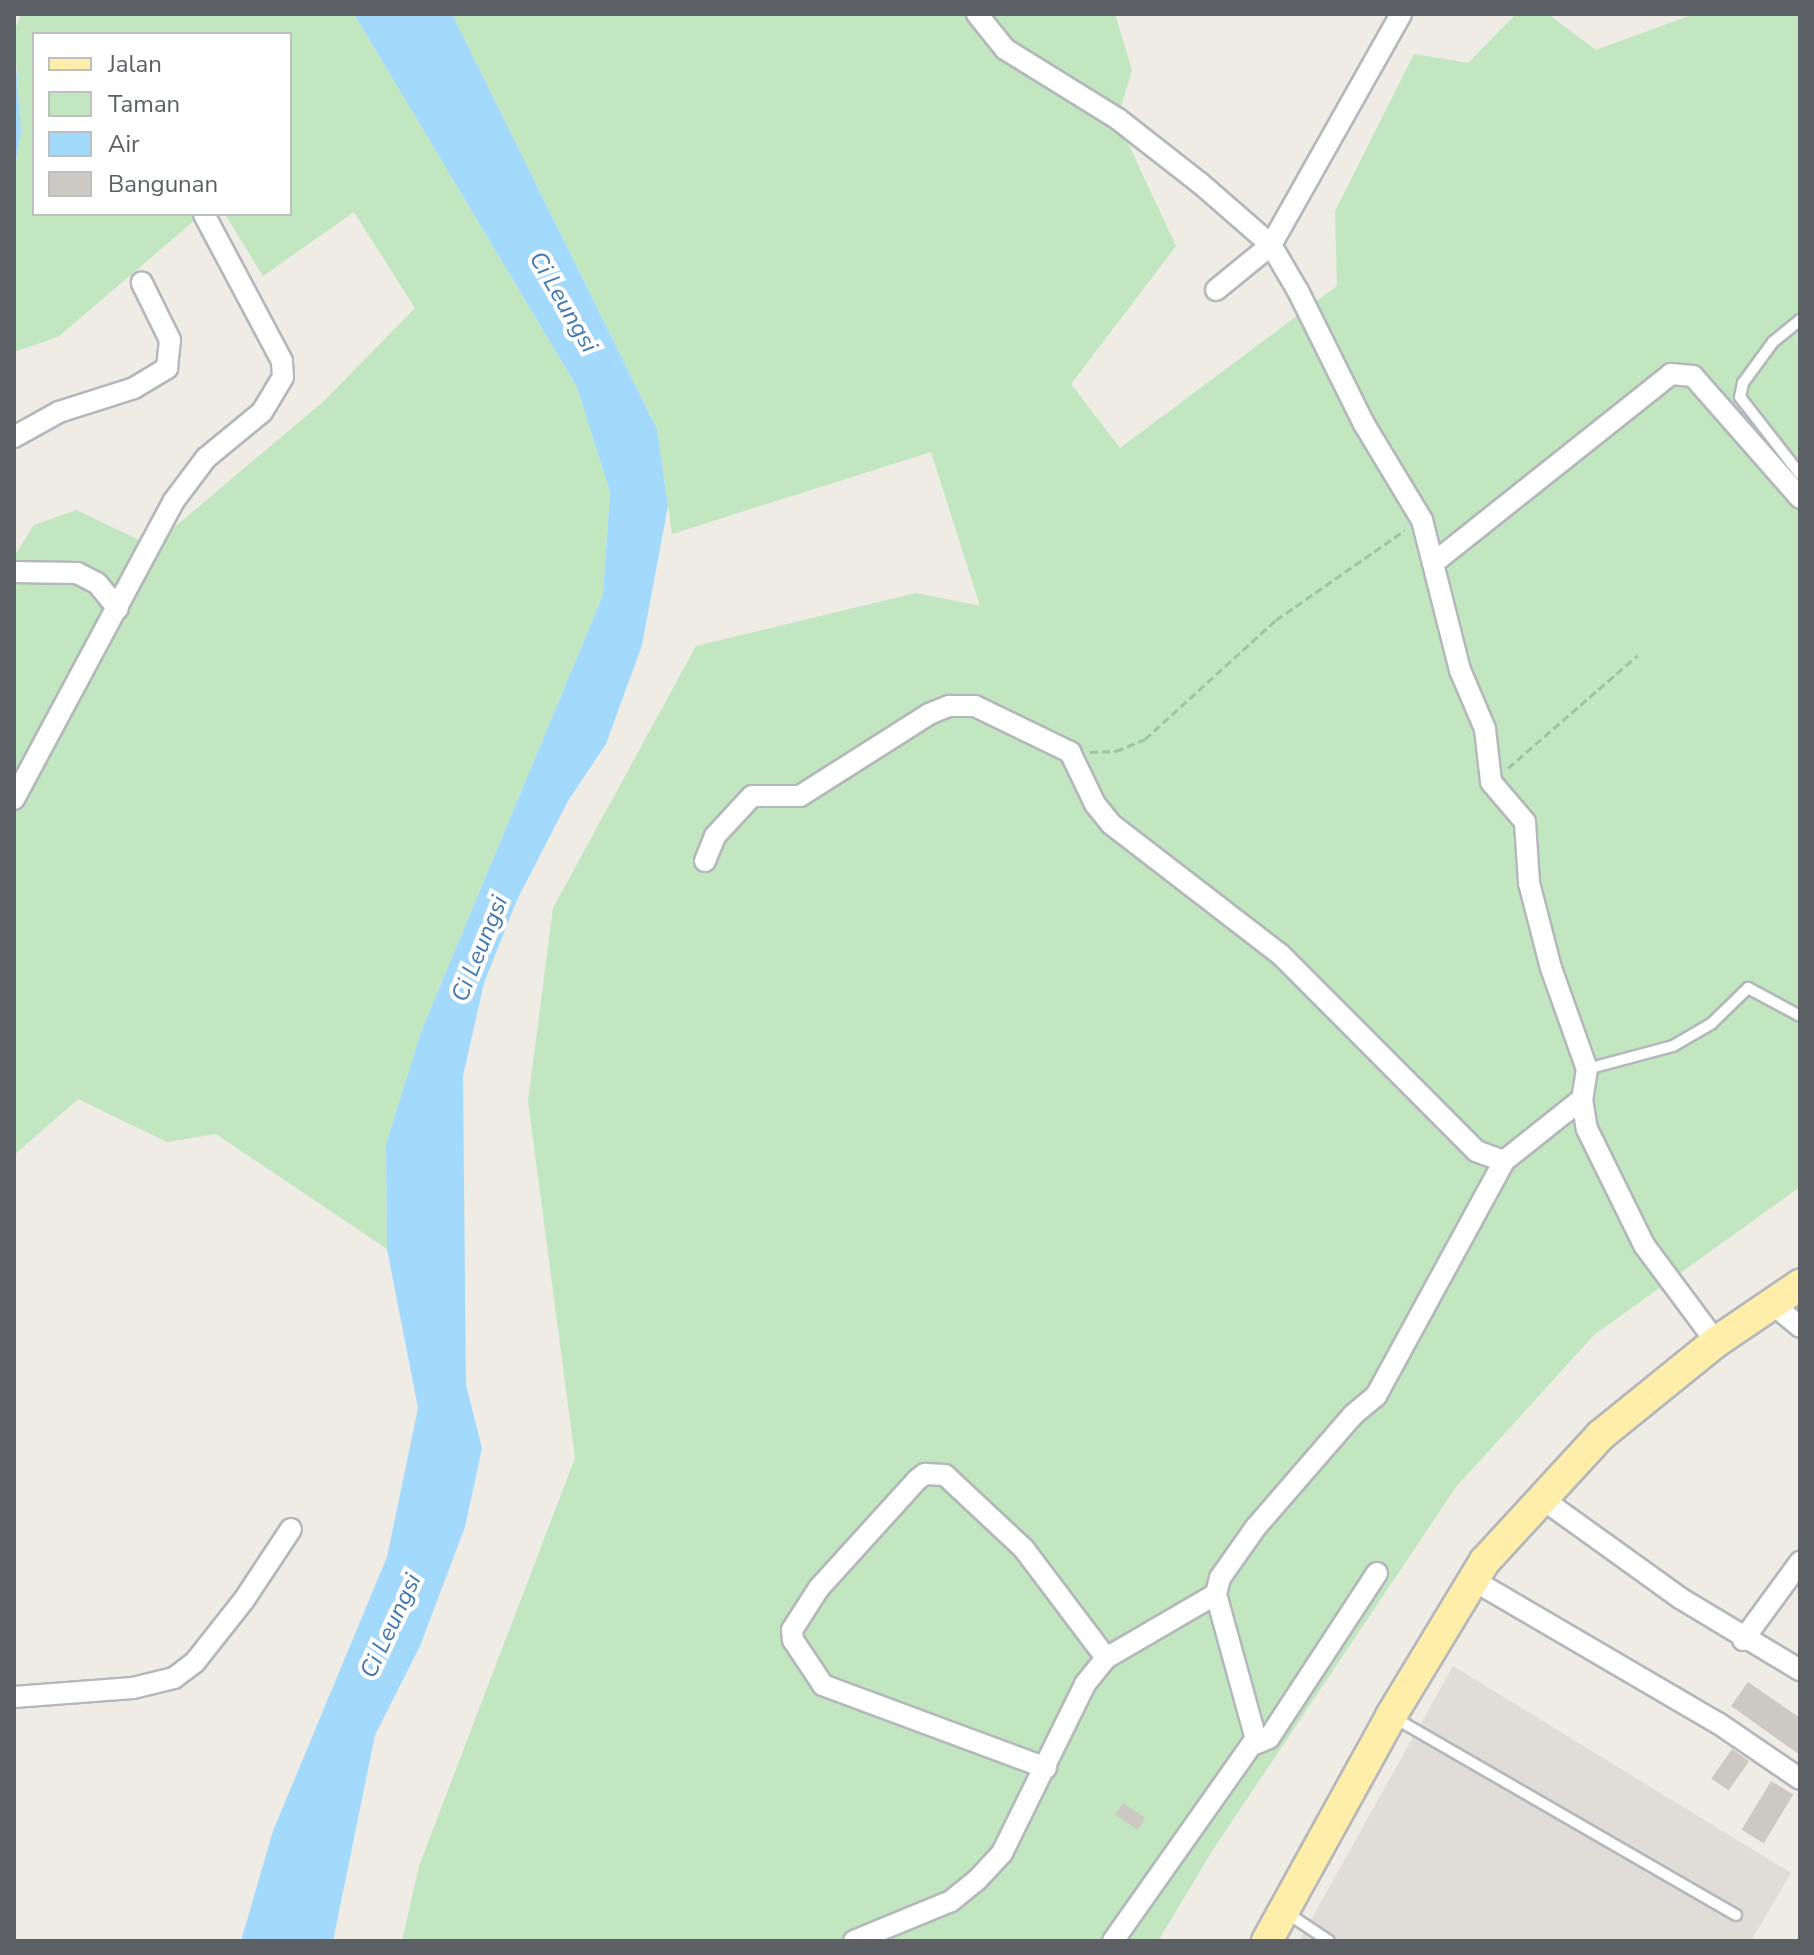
<!DOCTYPE html>
<style>
body{margin:0}
#map{position:relative;width:1814px;height:1955px;overflow:hidden;background:#eeece4;font-family:"Nunito Sans",sans-serif}
div>[style]{position:absolute}
[style*='--x']{left:calc(var(--x)*1px);top:calc(var(--y)*1px);width:calc(var(--w)*1px);rotate:calc(var(--a)*1deg)}
.industrial>*{inset:0;background:#e0ddd8}
.green>*{inset:0;background:#c1e6c0}
.water>*{inset:0;background:#a4d9fe}
.building>*{inset:0;background:#ccc8c3;transform-origin:0 0}
.path>*{height:3px;margin-top:-1.5px;transform-origin:0;background:repeating-linear-gradient(90deg,#99c6a5 0 8px,transparent 0 12px)}
.roads{filter:drop-shadow(2px 0 #b4b7bb) drop-shadow(-2px 0 #b4b7bb) drop-shadow(0 2px #b4b7bb) drop-shadow(0 -2px #b4b7bb)}
.lane>*{height:10px;margin:-5px;padding:0 5px;transform-origin:5px;border-radius:5px;background:#fff}
.street>*{height:20px;margin:-10px;padding:0 10px;transform-origin:10px;border-radius:10px;background:#fff}
.primary>*{height:30px;margin:-15px;padding:0 15px;transform-origin:15px;border-radius:15px;background:#feeea9}
span{translate:-50% -50%;white-space:nowrap;text-align:center;line-height:1.15;-webkit-text-stroke:8px #fff;paint-order:stroke}
.water-label{font-size:24px;color:#4179b0;font-style:italic}
.frame{position:absolute;inset:0;border:16px solid #5c6064;pointer-events:none}
.legend{position:absolute;left:32px;top:32px;width:260px;height:184px;box-sizing:border-box;background:#fff;border:2px solid #bebfc1;margin:0;padding:10px 14px;list-style:none;font-size:24px;color:#5c6064}
.legend li{display:flex;align-items:center;gap:16px;height:40px}
.legend b{width:40px;border:2px solid #bebfc1}
</style>
<div id="map">
<div class="industrial">
<div style="clip-path:polygon(1453px 1666px,1791px 1873px,1751px 1941px,1299px 1941px)"></div>
</div>
<div class="green">
<div style="clip-path:polygon(21px 14px,354px 14px,577px 387px,610px 492px,603px 595px,421px 1032px,386px 1144px,387px 1249px,216px 1134px,167px 1142px,78px 1099px,14px 1155px,14px 556px,34px 525px,76px 510px,152px 546px,324px 401px,415px 308px,354px 212px,263px 276px,225px 214px,290px 214px,290px 34px,34px 34px,34px 214px,202px 214px,58px 337px,14px 352px,14px 171px,21px 132px,14px 33px)"></div>
<div style="clip-path:polygon(452px 14px,1115px 14px,1132px 70px,1117px 120px,1176px 246px,1071px 384px,1120px 448px,1337px 286px,1335px 211px,1414px 54px,1468px 63px,1516px 14px,1548px 14px,1596px 50px,1694px 14px,1800px 14px,1800px 1187px,1594px 1335px,1456px 1487px,1214px 1848px,1158px 1941px,402px 1941px,419px 1866px,575px 1458px,528px 1101px,553px 908px,696px 646px,916px 593px,980px 606px,931px 452px,672px 534px,657px 429px)"></div>
</div>
<div class="water">
<div style="clip-path:polygon(354px 14px,452px 14px,657px 429px,668px 506px,642px 645px,606px 744px,568px 801px,516px 902px,484px 983px,463px 1076px,466px 1385px,482px 1448px,465px 1527px,420px 1646px,375px 1735px,333px 1941px,241px 1941px,273px 1831px,387px 1557px,418px 1408px,387px 1249px,386px 1144px,421px 1032px,603px 595px,610px 492px,577px 387px)"></div>
<div style="clip-path:polygon(14px 38px,21px 132px,14px 171px)"></div>
</div>
<div class="building">
<div style="clip-path:polygon(1748px 1682px,1800px 1718px,1800px 1755px,1731px 1706px)"></div>
<div style="left:1732px;top:1749px;width:21px;height:36px;rotate:35deg"></div>
<div style="left:1771px;top:1781px;width:26px;height:57px;rotate:31deg"></div>
<div style="left:1123px;top:1803px;width:27px;height:14px;rotate:34deg"></div>
</div>
<div class="path">
<div style="--x:1090;--y:752;--w:26;--a:-2"></div>
<div style="--x:1116;--y:751;--w:31;--a:-22"></div>
<div style="--x:1145;--y:739;--w:177;--a:-42.3"></div>
<div style="--x:1276;--y:620;--w:157;--a:-34.9"></div>
<div style="--x:1508;--y:768;--w:172;--a:-41"></div>
</div>
<div class="roads">
<div class="lane">
<div style="--x:1800;--y:320;--w:35;--a:141"></div>
<div style="--x:1773;--y:342;--w:51;--a:126.2"></div>
<div style="--x:1743;--y:383;--w:14;--a:102"></div>
<div style="--x:1740;--y:397;--w:98;--a:52.1"></div>
<div style="--x:1587;--y:1069;--w:89;--a:-15"></div>
<div style="--x:1673;--y:1046;--w:44;--a:-30.1"></div>
<div style="--x:1711;--y:1024;--w:52;--a:-44.2"></div>
<div style="--x:1748;--y:988;--w:59;--a:28.3"></div>
<div style="--x:1393;--y:1717;--w:396;--a:30"></div>
<div style="--x:1287;--y:1913;--w:50;--a:33.7"></div>
</div>
<div class="street">
<div style="--x:977;--y:14;--w:45;--a:51.3"></div>
<div style="--x:1005;--y:49;--w:133;--a:31.8"></div>
<div style="--x:1118;--y:119;--w:104;--a:38"></div>
<div style="--x:1200;--y:183;--w:94;--a:41.1"></div>
<div style="--x:1271;--y:245;--w:53;--a:59.6"></div>
<div style="--x:1298;--y:291;--w:148;--a:63.6"></div>
<div style="--x:1364;--y:424;--w:112;--a:58.9"></div>
<div style="--x:1422;--y:520;--w:155;--a:75.8"></div>
<div style="--x:1460;--y:670;--w:64;--a:67"></div>
<div style="--x:1485;--y:729;--w:53;--a:83.5"></div>
<div style="--x:1491;--y:782;--w:52;--a:49.6"></div>
<div style="--x:1525;--y:822;--w:61;--a:86.2"></div>
<div style="--x:1529;--y:883;--w:88;--a:75.5"></div>
<div style="--x:1551;--y:968;--w:107;--a:70.4"></div>
<div style="--x:1587;--y:1069;--w:30;--a:99"></div>
<div style="--x:1582;--y:1099;--w:30;--a:81"></div>
<div style="--x:1587;--y:1129;--w:129;--a:63.8"></div>
<div style="--x:1644;--y:1245;--w:121;--a:53.4"></div>
<div style="--x:1216;--y:290;--w:71;--a:-39.3"></div>
<div style="--x:1271;--y:245;--w:265;--a:-60.6"></div>
<div style="--x:14;--y:437;--w:51;--a:-29.1"></div>
<div style="--x:59;--y:412;--w:79;--a:-17.7"></div>
<div style="--x:134;--y:388;--w:39;--a:-31"></div>
<div style="--x:167;--y:368;--w:28;--a:-84"></div>
<div style="--x:170;--y:340;--w:64;--a:-116.2"></div>
<div style="--x:1436;--y:561;--w:300;--a:-38.5"></div>
<div style="--x:1671;--y:374;--w:22;--a:5"></div>
<div style="--x:1693;--y:376;--w:162;--a:48.7"></div>
<div style="--x:14;--y:572;--w:63;--a:0.9"></div>
<div style="--x:77;--y:573;--w:22;--a:27"></div>
<div style="--x:97;--y:583;--w:33;--a:51"></div>
<div style="--x:14;--y:799;--w:337;--a:-61.8"></div>
<div style="--x:173;--y:502;--w:55;--a:-53.1"></div>
<div style="--x:206;--y:458;--w:72;--a:-39.4"></div>
<div style="--x:262;--y:412;--w:41;--a:-59"></div>
<div style="--x:283;--y:377;--w:16;--a:-94"></div>
<div style="--x:282;--y:361;--w:166;--a:-118"></div>
<div style="--x:705;--y:861;--w:27;--a:-68"></div>
<div style="--x:715;--y:836;--w:54;--a:-47.2"></div>
<div style="--x:752;--y:796;--w:48;--a:0"></div>
<div style="--x:800;--y:796;--w:153;--a:-32.4"></div>
<div style="--x:929;--y:714;--w:22;--a:-22"></div>
<div style="--x:949;--y:706;--w:26;--a:0"></div>
<div style="--x:975;--y:706;--w:106;--a:25.8"></div>
<div style="--x:1070;--y:752;--w:58;--a:64.3"></div>
<div style="--x:1095;--y:804;--w:26;--a:51"></div>
<div style="--x:1111;--y:824;--w:213;--a:37.6"></div>
<div style="--x:1280;--y:954;--w:278;--a:45.1"></div>
<div style="--x:1476;--y:1151;--w:30;--a:20"></div>
<div style="--x:1504;--y:1161;--w:100;--a:-38.5"></div>
<div style="--x:1774;--y:1305;--w:34;--a:40"></div>
<div style="--x:1541;--y:1498;--w:171;--a:35.7"></div>
<div style="--x:1680;--y:1598;--w:140;--a:31"></div>
<div style="--x:1377;--y:1573;--w:197;--a:123.2"></div>
<div style="--x:1269;--y:1738;--w:13;--a:157"></div>
<div style="--x:1257;--y:1743;--w:155;--a:-105.4"></div>
<div style="--x:1216;--y:1594;--w:16;--a:-76"></div>
<div style="--x:1220;--y:1578;--w:62;--a:-54.8"></div>
<div style="--x:1256;--y:1527;--w:148;--a:-49.1"></div>
<div style="--x:1353;--y:1415;--w:30;--a:-40"></div>
<div style="--x:1376;--y:1396;--w:268;--a:-61.4"></div>
<div style="--x:1473;--y:1580;--w:284;--a:30.3"></div>
<div style="--x:1718;--y:1723;--w:99;--a:34.3"></div>
<div style="--x:1743;--y:1640;--w:97;--a:-53.8"></div>
<div style="--x:14;--y:1697;--w:119;--a:-4.3"></div>
<div style="--x:133;--y:1688;--w:42;--a:-13.7"></div>
<div style="--x:174;--y:1678;--w:26;--a:-37"></div>
<div style="--x:195;--y:1662;--w:79;--a:-51.7"></div>
<div style="--x:244;--y:1600;--w:85;--a:-56.5"></div>
<div style="--x:1046;--y:1768;--w:238;--a:-159.6"></div>
<div style="--x:823;--y:1685;--w:54;--a:-123.7"></div>
<div style="--x:793;--y:1640;--w:10;--a:-96"></div>
<div style="--x:792;--y:1630;--w:50;--a:-57.3"></div>
<div style="--x:819;--y:1588;--w:147;--a:-47.8"></div>
<div style="--x:918;--y:1479;--w:9;--a:-36"></div>
<div style="--x:925;--y:1474;--w:20;--a:3"></div>
<div style="--x:945;--y:1475;--w:108;--a:43.1"></div>
<div style="--x:1024;--y:1549;--w:136;--a:53"></div>
<div style="--x:854;--y:1941;--w:105;--a:-22.4"></div>
<div style="--x:951;--y:1901;--w:33;--a:-39"></div>
<div style="--x:977;--y:1880;--w:37;--a:-47"></div>
<div style="--x:1002;--y:1853;--w:188;--a:-63.8"></div>
<div style="--x:1085;--y:1684;--w:33;--a:-51"></div>
<div style="--x:1106;--y:1658;--w:127;--a:-30.2"></div>
<div style="--x:1113;--y:1941;--w:246;--a:-54.8"></div>
</div>
<div class="primary">
<div style="--x:1267;--y:1941;--w:257;--a:-61.1"></div>
<div style="--x:1391;--y:1716;--w:181;--a:-58.8"></div>
<div style="--x:1485;--y:1561;--w:171;--a:-47.4"></div>
<div style="--x:1601;--y:1435;--w:148;--a:-39"></div>
<div style="--x:1716;--y:1342;--w:102;--a:-34.2"></div>
</div>
</div>
<div class="water-label">
<span style="left:563px;top:302px;rotate:60deg">Ci Leungsi</span>
<span style="left:480px;top:949px;rotate:-68deg">Ci Leungsi</span>
<span style="left:391px;top:1626px;rotate:-65deg">Ci Leungsi</span>
</div>
<div class="frame"></div>
<ul class="legend">
<li><b style="height:10px;background:#feeea9"></b>Jalan</li>
<li><b style="height:22px;background:#c1e6c0"></b>Taman</li>
<li><b style="height:22px;background:#a4d9fe"></b>Air</li>
<li><b style="height:22px;background:#ccc8c3"></b>Bangunan</li>
</ul>
</div>
